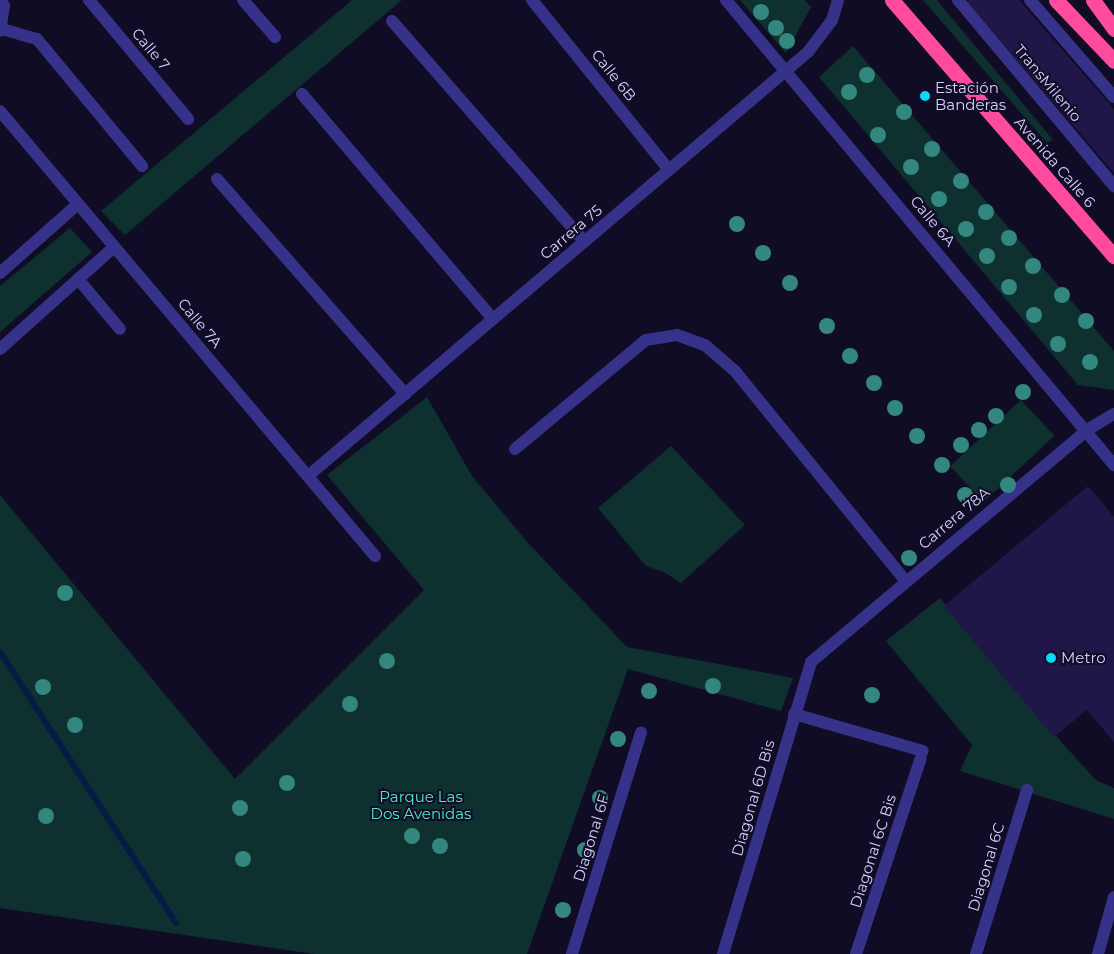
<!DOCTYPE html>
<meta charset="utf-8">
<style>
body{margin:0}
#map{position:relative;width:1114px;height:954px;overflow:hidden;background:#110c25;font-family:Montserrat,sans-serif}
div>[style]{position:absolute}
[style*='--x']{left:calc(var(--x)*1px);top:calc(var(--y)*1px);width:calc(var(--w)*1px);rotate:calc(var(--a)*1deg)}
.green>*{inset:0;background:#0e302f;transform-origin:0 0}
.stream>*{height:6px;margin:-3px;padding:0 3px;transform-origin:3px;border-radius:3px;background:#041b46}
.building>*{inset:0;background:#211648}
.minor>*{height:12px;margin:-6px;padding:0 6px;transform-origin:6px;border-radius:6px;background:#373289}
.highway>*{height:15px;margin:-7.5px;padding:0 7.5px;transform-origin:7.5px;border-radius:7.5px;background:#ff4b9f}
.trees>*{width:16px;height:16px;margin:-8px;border-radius:50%;background:#33877e}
.dots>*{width:14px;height:14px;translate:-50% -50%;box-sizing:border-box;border:2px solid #110c25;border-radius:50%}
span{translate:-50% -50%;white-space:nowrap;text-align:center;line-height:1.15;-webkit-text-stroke:4px #110c25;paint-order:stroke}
.street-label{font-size:15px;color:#d6d0ff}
.poi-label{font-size:15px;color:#d6d0ff}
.left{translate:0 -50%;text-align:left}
.park-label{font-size:15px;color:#4fecc7}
</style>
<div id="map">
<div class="green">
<div style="clip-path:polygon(352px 0,402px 0,125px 235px,101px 211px)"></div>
<div style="clip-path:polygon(740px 0,805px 0,811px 7px,786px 53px)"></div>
<div style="clip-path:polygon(923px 0,937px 0,1053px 140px,1047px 143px)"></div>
<div style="clip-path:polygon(853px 46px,1114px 351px,1114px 390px,1078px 385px,819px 77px)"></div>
<div style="clip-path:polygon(70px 228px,92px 252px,0 332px,0 286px)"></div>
<div style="clip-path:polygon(427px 397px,472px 476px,529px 544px,627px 647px,793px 678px,781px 711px,628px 669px,527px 954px,314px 954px,0 908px,0 495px,235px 779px,424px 590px,327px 475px)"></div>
<div style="left:1021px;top:400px;width:49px;height:97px;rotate:47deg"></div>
<div style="clip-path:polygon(671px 446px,745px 525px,681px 583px,664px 572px,646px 566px,598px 508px)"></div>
<div style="clip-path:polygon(940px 598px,1063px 744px,1097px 781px,1114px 788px,1114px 819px,960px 771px,972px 745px,886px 641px)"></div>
</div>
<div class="stream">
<div style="--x:0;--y:652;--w:323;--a:57"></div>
</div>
<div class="building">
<div style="clip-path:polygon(969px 0,1019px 0,1114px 109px,1114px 173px,967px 2px)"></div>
<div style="clip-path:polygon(1088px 486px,1114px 517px,1114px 742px,1087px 710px,1054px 737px,944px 606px)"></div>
</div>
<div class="minor">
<div style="--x:89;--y:0;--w:155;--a:50.2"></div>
<div style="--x:243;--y:0;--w:49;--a:49.1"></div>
<div style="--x:532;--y:0;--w:218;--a:51.1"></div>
<div style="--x:726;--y:0;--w:606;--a:50.16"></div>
<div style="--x:958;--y:0;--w:243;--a:50"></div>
<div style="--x:1030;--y:0;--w:128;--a:49.1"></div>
<div style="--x:392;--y:21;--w:293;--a:48.9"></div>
<div style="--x:2;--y:29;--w:36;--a:16"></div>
<div style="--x:37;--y:39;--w:165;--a:50.4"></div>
<div style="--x:0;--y:31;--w:25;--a:-81"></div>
<div style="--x:4;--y:6;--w:7;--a:-117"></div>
<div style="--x:302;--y:94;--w:295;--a:49.7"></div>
<div style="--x:0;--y:111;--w:582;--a:49.88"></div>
<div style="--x:217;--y:179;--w:286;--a:48.8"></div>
<div style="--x:0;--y:273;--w:104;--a:-41.5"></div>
<div style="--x:78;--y:279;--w:65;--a:50"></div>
<div style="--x:0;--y:349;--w:153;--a:-41.8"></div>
<div style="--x:515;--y:449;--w:170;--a:-39.8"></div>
<div style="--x:646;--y:340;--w:31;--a:-9"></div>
<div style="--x:677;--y:335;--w:30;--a:20"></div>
<div style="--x:705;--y:345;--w:40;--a:41"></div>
<div style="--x:735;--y:371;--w:269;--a:50.9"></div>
<div style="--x:308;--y:476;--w:656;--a:-40.3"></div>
<div style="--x:808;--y:52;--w:40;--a:-53"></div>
<div style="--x:832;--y:20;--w:21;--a:-73"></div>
<div style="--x:794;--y:714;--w:134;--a:16"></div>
<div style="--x:572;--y:954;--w:232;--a:-72.7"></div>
<div style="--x:723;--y:954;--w:305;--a:-73.2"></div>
<div style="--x:811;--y:662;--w:361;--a:-40"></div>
<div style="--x:1087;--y:430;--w:31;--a:-31"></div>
<div style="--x:856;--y:954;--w:206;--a:-71.7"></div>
<div style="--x:976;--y:954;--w:172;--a:-72.7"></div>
<div style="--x:1098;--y:954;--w:59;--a:-74.3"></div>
</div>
<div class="highway">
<div style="--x:892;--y:0;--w:339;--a:49.1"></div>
<div style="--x:1056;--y:0;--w:84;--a:46.4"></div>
<div style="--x:1093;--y:0;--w:36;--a:54"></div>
</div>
<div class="trees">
<div style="left:761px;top:12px"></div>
<div style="left:776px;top:28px"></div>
<div style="left:787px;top:41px"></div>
<div style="left:867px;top:75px"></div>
<div style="left:849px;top:92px"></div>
<div style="left:904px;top:112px"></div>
<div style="left:878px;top:135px"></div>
<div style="left:932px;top:149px"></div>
<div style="left:911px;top:167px"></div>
<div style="left:961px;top:181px"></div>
<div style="left:939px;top:199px"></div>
<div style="left:986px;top:212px"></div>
<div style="left:737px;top:224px"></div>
<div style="left:966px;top:229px"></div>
<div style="left:1009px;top:238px"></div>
<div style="left:763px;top:253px"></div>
<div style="left:987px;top:256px"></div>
<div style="left:1033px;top:266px"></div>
<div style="left:790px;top:283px"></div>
<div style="left:1009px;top:287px"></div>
<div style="left:1062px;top:295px"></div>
<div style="left:1034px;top:315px"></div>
<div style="left:1086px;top:321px"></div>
<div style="left:827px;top:326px"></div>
<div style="left:1058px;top:344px"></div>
<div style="left:850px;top:356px"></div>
<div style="left:1090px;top:362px"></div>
<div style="left:874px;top:383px"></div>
<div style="left:1023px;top:392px"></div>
<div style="left:895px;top:408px"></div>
<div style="left:996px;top:416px"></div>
<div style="left:979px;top:430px"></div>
<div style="left:917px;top:436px"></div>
<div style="left:961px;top:445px"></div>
<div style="left:942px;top:465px"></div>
<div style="left:1008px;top:485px"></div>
<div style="left:965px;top:495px"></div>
<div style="left:909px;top:558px"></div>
<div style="left:65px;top:593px"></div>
<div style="left:387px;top:661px"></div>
<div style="left:713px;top:686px"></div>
<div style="left:43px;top:687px"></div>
<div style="left:649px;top:691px"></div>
<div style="left:872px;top:695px"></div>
<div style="left:350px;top:704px"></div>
<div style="left:75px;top:725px"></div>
<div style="left:618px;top:739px"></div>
<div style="left:287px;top:783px"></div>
<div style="left:600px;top:798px"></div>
<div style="left:240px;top:808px"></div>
<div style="left:46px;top:816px"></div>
<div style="left:412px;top:836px"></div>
<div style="left:440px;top:846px"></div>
<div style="left:585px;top:850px"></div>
<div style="left:243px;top:859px"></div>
<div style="left:563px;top:910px"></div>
</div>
<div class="dots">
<div style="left:925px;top:96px;background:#00defb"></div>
<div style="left:1051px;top:658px;background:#00defb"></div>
</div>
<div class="street-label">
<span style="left:151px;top:49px;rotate:50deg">Calle 7</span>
<span style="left:614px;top:75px;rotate:51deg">Calle 6B</span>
<span style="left:1048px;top:83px;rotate:50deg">TransMilenio</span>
<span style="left:1055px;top:162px;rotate:49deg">Avenida Calle 6</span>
<span style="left:933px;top:221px;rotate:50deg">Calle 6A</span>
<span style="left:571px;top:232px;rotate:-40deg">Carrera 75</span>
<span style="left:200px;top:323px;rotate:50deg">Calle 7A</span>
<span style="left:954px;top:518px;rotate:-40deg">Carrera 78A</span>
<span style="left:753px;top:798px;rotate:-74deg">Diagonal 6D Bis</span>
<span style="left:591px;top:838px;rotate:-73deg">Diagonal 6F</span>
<span style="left:873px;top:851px;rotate:-72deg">Diagonal 6C Bis</span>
<span style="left:986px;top:867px;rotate:-73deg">Diagonal 6C</span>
</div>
<div class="poi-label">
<span class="left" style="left:935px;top:96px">Estación<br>Banderas</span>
<span class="left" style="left:1061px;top:658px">Metro</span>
</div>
<div class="park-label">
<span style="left:421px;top:805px">Parque Las<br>Dos Avenidas</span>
</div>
</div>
